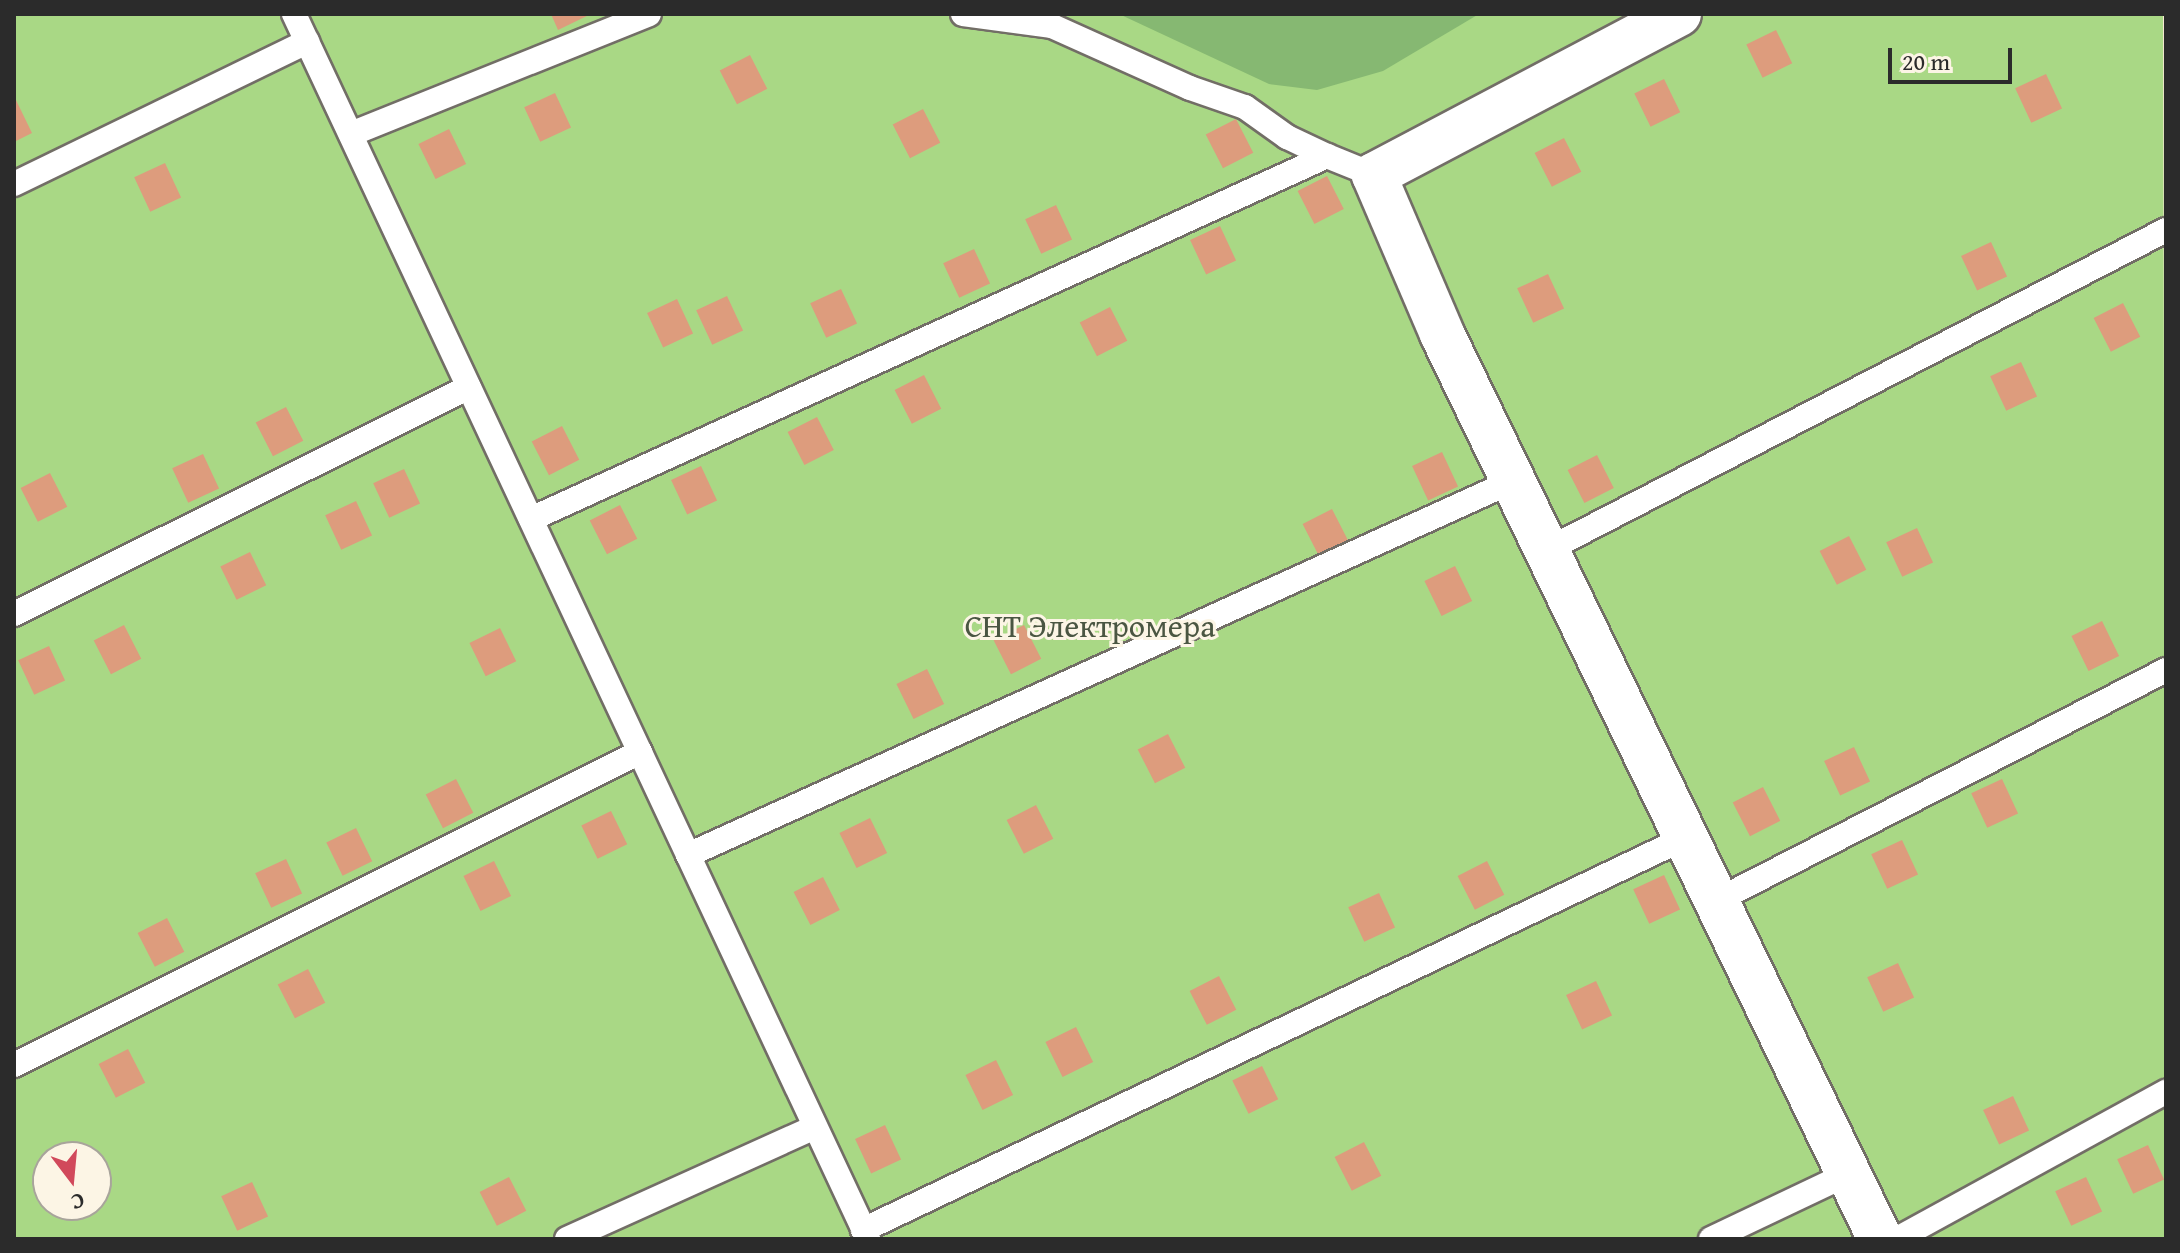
<!DOCTYPE html>
<meta charset="utf-8">
<style>
body{margin:0}
#map{position:relative;width:2180px;height:1253px;overflow:hidden;background:#f7e9d3;font-family:"Gentium Book Plus",serif}
div>[style]{position:absolute}
[style*='--x']{left:calc(var(--x)*1px);top:calc(var(--y)*1px);width:calc(var(--w)*1px);rotate:calc(var(--a)*1deg)}
.green>*{inset:0;background:#a9d885}
.forest>*{inset:0;background:#86b872}
.building>*{inset:0;background:#dd9c7d;transform-origin:0 0}
.roads{filter:drop-shadow(2px 0 #726e66) drop-shadow(-2px 0 #726e66) drop-shadow(0 2px #726e66) drop-shadow(0 -2px #726e66)}
.service>*{height:24px;margin:-12px;padding:0 12px;transform-origin:12px;border-radius:12px;background:#fff}
.minor>*{height:44px;margin:-22px;padding:0 22px;transform-origin:22px;border-radius:22px;background:#fff}
span{translate:-50% -50%;white-space:nowrap;text-align:center;line-height:1.15;-webkit-text-stroke:6px #fcf5e5;paint-order:stroke}
.park-label{font-size:32px;color:#4a5642}
.frame{position:absolute;inset:0;border:16px solid #2b2b2b;pointer-events:none}
.north{position:absolute;left:32px;top:1141px;width:80px;height:80px;box-sizing:border-box;background:#fcf5e5;border:2px solid #a8a49b;border-radius:50%;rotate:164deg;font-size:22px;font-weight:700;line-height:32px;text-align:center;color:#2b2b2b}
.north::after{content:'';display:block;margin:auto;width:28px;height:36px;background:#d1495b;clip-path:polygon(50% 0,100% 100%,50% 72%,0 100%)}
.scale{position:absolute;left:1888px;top:48px;width:124px;height:36px;box-sizing:border-box;border:4px solid #2b2b2b;border-top:0;padding-left:10px;font-size:24px;line-height:28px;white-space:nowrap;color:#2b2b2b;-webkit-text-stroke:6px #fcf5e5;paint-order:stroke}
</style>
<div id="map">
<div class="green">
<div style="clip-path:polygon(evenodd,14px 14px,2163px 14px,2166px 1239px,14px 1239px,14px 14px,48px 1157px,96px 1157px,96px 1205px,48px 1205px,48px 1157px)"></div>
</div>
<div class="forest">
<div style="clip-path:polygon(1119px 14px,1479px 14px,1383px 71px,1317px 90px,1269px 84px)"></div>
</div>
<div class="building">
<div style="clip-path:polygon(551px 14px,591px 14px,558px 30px)"></div>
<div style="left:1776px;top:30px;width:37px;height:33px;rotate:64deg"></div>
<div style="left:750px;top:55px;width:38px;height:34px;rotate:63deg"></div>
<div style="left:2046px;top:74px;width:38px;height:34px;rotate:65deg"></div>
<div style="left:1664px;top:79px;width:37px;height:33px;rotate:64deg"></div>
<div style="left:555px;top:93px;width:38px;height:34px;rotate:65deg"></div>
<div style="clip-path:polygon(14px 96px,32px 133px,14px 142px)"></div>
<div style="left:923px;top:109px;width:38px;height:34px;rotate:63deg"></div>
<div style="left:1236px;top:119px;width:38px;height:34px;rotate:63deg"></div>
<div style="left:449px;top:129px;width:39px;height:34px;rotate:64deg"></div>
<div style="left:1564px;top:138px;width:38px;height:33px;rotate:63deg"></div>
<div style="left:165px;top:163px;width:38px;height:34px;rotate:65deg"></div>
<div style="left:1327px;top:176px;width:37px;height:33px;rotate:63deg"></div>
<div style="left:1056px;top:205px;width:38px;height:34px;rotate:65deg"></div>
<div style="left:1220px;top:226px;width:38px;height:33px;rotate:65deg"></div>
<div style="left:1991px;top:242px;width:38px;height:33px;rotate:65deg"></div>
<div style="left:974px;top:249px;width:38px;height:34px;rotate:65deg"></div>
<div style="left:1548px;top:274px;width:38px;height:34px;rotate:65deg"></div>
<div style="left:841px;top:289px;width:38px;height:34px;rotate:65deg"></div>
<div style="left:727px;top:296px;width:38px;height:34px;rotate:65deg"></div>
<div style="left:677px;top:299px;width:38px;height:33px;rotate:65deg"></div>
<div style="left:2123px;top:303px;width:38px;height:33px;rotate:63deg"></div>
<div style="left:1110px;top:307px;width:38px;height:34px;rotate:63deg"></div>
<div style="left:2021px;top:362px;width:38px;height:34px;rotate:65deg"></div>
<div style="left:924px;top:375px;width:38px;height:33px;rotate:63deg"></div>
<div style="left:286px;top:407px;width:38px;height:34px;rotate:63deg"></div>
<div style="left:817px;top:417px;width:37px;height:33px;rotate:63deg"></div>
<div style="left:562px;top:426px;width:38px;height:34px;rotate:63deg"></div>
<div style="left:1442px;top:452px;width:38px;height:33px;rotate:65deg"></div>
<div style="left:203px;top:454px;width:38px;height:34px;rotate:65deg"></div>
<div style="left:1597px;top:455px;width:37px;height:33px;rotate:63deg"></div>
<div style="left:701px;top:466px;width:38px;height:33px;rotate:65deg"></div>
<div style="left:404px;top:469px;width:38px;height:34px;rotate:65deg"></div>
<div style="left:50px;top:473px;width:38px;height:33px;rotate:63deg"></div>
<div style="left:356px;top:501px;width:38px;height:34px;rotate:65deg"></div>
<div style="left:620px;top:505px;width:38px;height:34px;rotate:63deg"></div>
<div style="left:1332px;top:509px;width:38px;height:33px;rotate:63deg"></div>
<div style="left:1917px;top:528px;width:38px;height:34px;rotate:65deg"></div>
<div style="left:1849px;top:536px;width:38px;height:33px;rotate:63deg"></div>
<div style="left:250px;top:552px;width:37px;height:33px;rotate:64deg"></div>
<div style="left:1455px;top:566px;width:39px;height:34px;rotate:64deg"></div>
<div style="left:2102px;top:621px;width:39px;height:34px;rotate:64deg"></div>
<div style="left:124px;top:625px;width:38px;height:34px;rotate:63deg"></div>
<div style="left:1024px;top:625px;width:38px;height:34px;rotate:63deg"></div>
<div style="left:500px;top:628px;width:37px;height:34px;rotate:64deg"></div>
<div style="left:49px;top:646px;width:38px;height:34px;rotate:65deg"></div>
<div style="left:927px;top:669px;width:39px;height:34px;rotate:64deg"></div>
<div style="left:1168px;top:734px;width:38px;height:34px;rotate:63deg"></div>
<div style="left:1854px;top:747px;width:38px;height:33px;rotate:65deg"></div>
<div style="left:456px;top:779px;width:38px;height:34px;rotate:63deg"></div>
<div style="left:2002px;top:779px;width:38px;height:34px;rotate:65deg"></div>
<div style="left:1763px;top:787px;width:38px;height:34px;rotate:63deg"></div>
<div style="left:1036px;top:805px;width:38px;height:33px;rotate:63deg"></div>
<div style="left:611px;top:811px;width:37px;height:33px;rotate:64deg"></div>
<div style="left:870px;top:818px;width:39px;height:34px;rotate:64deg"></div>
<div style="left:356px;top:828px;width:37px;height:33px;rotate:64deg"></div>
<div style="left:1902px;top:840px;width:38px;height:34px;rotate:65deg"></div>
<div style="left:286px;top:859px;width:38px;height:34px;rotate:65deg"></div>
<div style="left:494px;top:861px;width:39px;height:34px;rotate:64deg"></div>
<div style="left:1487px;top:861px;width:38px;height:33px;rotate:63deg"></div>
<div style="left:1664px;top:875px;width:38px;height:34px;rotate:65deg"></div>
<div style="left:823px;top:877px;width:37px;height:33px;rotate:63deg"></div>
<div style="left:1379px;top:893px;width:38px;height:34px;rotate:65deg"></div>
<div style="left:167px;top:918px;width:38px;height:33px;rotate:63deg"></div>
<div style="left:1898px;top:963px;width:38px;height:34px;rotate:65deg"></div>
<div style="left:308px;top:969px;width:38px;height:34px;rotate:63deg"></div>
<div style="left:1219px;top:976px;width:38px;height:33px;rotate:63deg"></div>
<div style="left:1596px;top:981px;width:38px;height:33px;rotate:65deg"></div>
<div style="left:1076px;top:1027px;width:39px;height:34px;rotate:64deg"></div>
<div style="left:128px;top:1049px;width:38px;height:33px;rotate:63deg"></div>
<div style="left:996px;top:1060px;width:39px;height:34px;rotate:64deg"></div>
<div style="left:1262px;top:1066px;width:37px;height:33px;rotate:64deg"></div>
<div style="left:2013px;top:1096px;width:38px;height:33px;rotate:65deg"></div>
<div style="left:885px;top:1125px;width:38px;height:33px;rotate:65deg"></div>
<div style="left:1364px;top:1142px;width:38px;height:33px;rotate:63deg"></div>
<div style="left:2148px;top:1145px;width:38px;height:34px;rotate:65deg"></div>
<div style="left:509px;top:1177px;width:38px;height:33px;rotate:63deg"></div>
<div style="left:2086px;top:1177px;width:38px;height:34px;rotate:65deg"></div>
<div style="left:252px;top:1182px;width:38px;height:34px;rotate:65deg"></div>
</div>
<div class="roads">
<div class="service">
<div style="--x:294;--y:14;--w:1353;--a:64.89"></div>
<div style="--x:963;--y:14;--w:90;--a:7.7"></div>
<div style="--x:1052;--y:26;--w:151;--a:24.2"></div>
<div style="--x:1190;--y:88;--w:58;--a:19.1"></div>
<div style="--x:1245;--y:107;--w:52;--a:35.5"></div>
<div style="--x:1287;--y:137;--w:44;--a:25.4"></div>
<div style="--x:351;--y:134;--w:321;--a:-21.9"></div>
<div style="--x:14;--y:184;--w:326;--a:-25.9"></div>
<div style="--x:531;--y:519;--w:875;--a:-24.51"></div>
<div style="--x:1327;--y:156;--w:51;--a:22"></div>
<div style="--x:1547;--y:550;--w:697;--a:-27.34"></div>
<div style="--x:14;--y:614;--w:508;--a:-26.51"></div>
<div style="--x:688;--y:855;--w:906;--a:-24.39"></div>
<div style="--x:1716;--y:901;--w:506;--a:-27.17"></div>
<div style="--x:14;--y:1065;--w:700;--a:-26.57"></div>
<div style="--x:863;--y:1230;--w:911;--a:-25.5"></div>
<div style="--x:567;--y:1239;--w:272;--a:-24.3"></div>
<div style="--x:1711;--y:1239;--w:152;--a:-25.4"></div>
<div style="--x:1897;--y:1239;--w:307;--a:-28.7"></div>
</div>
<div class="minor">
<div style="--x:1679;--y:14;--w:345;--a:152.2"></div>
<div style="--x:1374;--y:175;--w:173;--a:66.8"></div>
<div style="--x:1442;--y:334;--w:1005;--a:64.17"></div>
</div>
</div>
<div class="park-label">
<span style="left:1090px;top:626px">СНТ Электромера</span>
</div>
<div class="frame"></div>
<div class="north">С</div>
<div class="scale">20 m</div>
</div>
